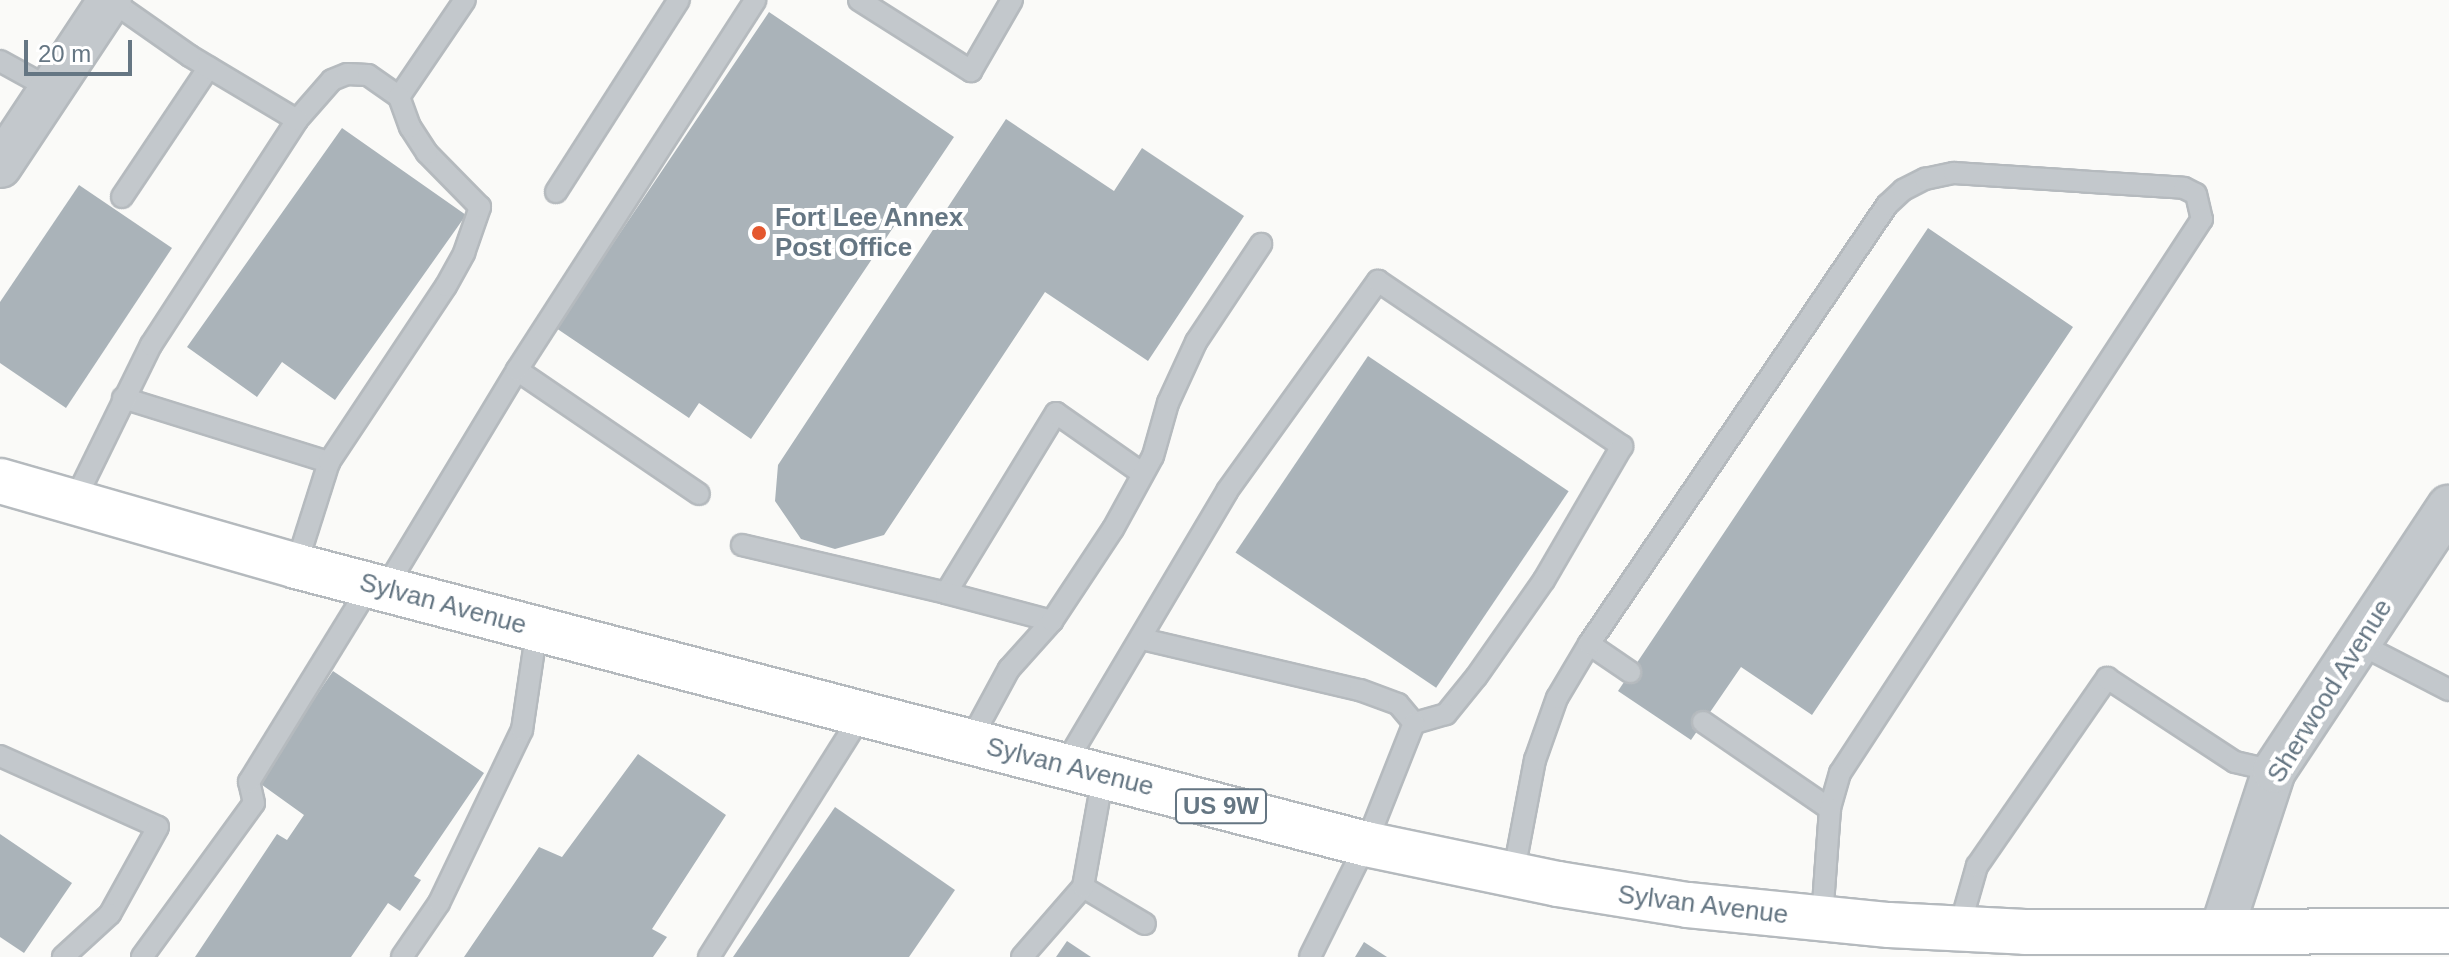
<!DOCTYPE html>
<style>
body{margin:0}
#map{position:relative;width:2449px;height:957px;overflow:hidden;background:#fafaf8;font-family:Arial,sans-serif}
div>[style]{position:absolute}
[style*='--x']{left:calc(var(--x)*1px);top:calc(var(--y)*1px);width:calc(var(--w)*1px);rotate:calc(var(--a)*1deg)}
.building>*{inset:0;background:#aab3b9;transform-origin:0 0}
.roads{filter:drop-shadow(2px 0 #b5babe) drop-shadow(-2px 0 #b5babe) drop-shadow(0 2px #b5babe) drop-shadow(0 -2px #b5babe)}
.service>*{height:20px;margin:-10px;padding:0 10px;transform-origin:10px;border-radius:10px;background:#c3c8cc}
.minor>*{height:42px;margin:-21px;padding:0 21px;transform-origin:21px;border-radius:21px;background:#c3c8cc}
.primary>*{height:44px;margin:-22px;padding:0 22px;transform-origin:22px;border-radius:22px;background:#fff}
.dots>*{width:22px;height:22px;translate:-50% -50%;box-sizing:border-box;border:4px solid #fff;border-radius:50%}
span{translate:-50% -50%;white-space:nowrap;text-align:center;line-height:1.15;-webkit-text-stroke:8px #fff;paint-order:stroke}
.shield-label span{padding:2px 6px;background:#fff;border:2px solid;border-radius:6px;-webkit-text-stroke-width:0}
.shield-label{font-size:24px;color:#657683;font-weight:700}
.poi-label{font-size:26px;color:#657683;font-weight:700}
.left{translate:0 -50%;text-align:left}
.street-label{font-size:26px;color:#657683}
.scale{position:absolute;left:24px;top:40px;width:108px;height:36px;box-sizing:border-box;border:4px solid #657683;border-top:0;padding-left:10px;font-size:24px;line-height:28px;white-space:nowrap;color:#657683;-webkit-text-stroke:6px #fff;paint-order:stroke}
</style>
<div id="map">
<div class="building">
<div style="clip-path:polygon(769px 12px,954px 137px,751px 439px,699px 403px,689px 418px,556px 328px)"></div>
<div style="clip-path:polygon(1006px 119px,1114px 191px,1142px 148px,1244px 216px,1148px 361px,1045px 292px,884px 535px,835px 549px,801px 539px,775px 501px,778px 465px)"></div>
<div style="clip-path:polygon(342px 128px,466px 215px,335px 400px,282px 362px,257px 397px,187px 347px)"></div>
<div style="clip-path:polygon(79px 185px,172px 248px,66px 408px,0 363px,0 302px)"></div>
<div style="clip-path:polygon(1928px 228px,2073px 327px,1812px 715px,1741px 667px,1691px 740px,1618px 691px)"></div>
<div style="left:1368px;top:356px;width:242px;height:237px;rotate:34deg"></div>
<div style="clip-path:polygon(333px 671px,484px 773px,414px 876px,421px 880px,400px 911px,388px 903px,351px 957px,195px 957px,277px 834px,287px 840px,304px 815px,258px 782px)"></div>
<div style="clip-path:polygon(638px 754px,726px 815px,652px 929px,667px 937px,653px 957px,464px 957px,539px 847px,562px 857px)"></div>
<div style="clip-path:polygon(835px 807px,955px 890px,909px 957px,733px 957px)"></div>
<div style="clip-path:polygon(0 834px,72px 883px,24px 953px,0 937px)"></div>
<div style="clip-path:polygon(1067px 941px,1091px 957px,1056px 957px)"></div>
<div style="clip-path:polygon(1364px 942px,1387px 957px,1355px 957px)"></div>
</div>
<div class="roads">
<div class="service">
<div style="--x:859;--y:0;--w:133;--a:32.4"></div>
<div style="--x:971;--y:71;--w:82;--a:-60"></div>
<div style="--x:0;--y:61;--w:58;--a:28.8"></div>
<div style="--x:297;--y:120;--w:53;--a:-48.8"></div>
<div style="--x:332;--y:80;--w:16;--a:-22"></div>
<div style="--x:347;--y:74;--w:21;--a:3"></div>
<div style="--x:368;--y:75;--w:38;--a:35"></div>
<div style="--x:399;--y:97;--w:117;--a:-55.8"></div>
<div style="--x:556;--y:192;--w:228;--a:-57.4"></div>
<div style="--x:122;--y:197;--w:156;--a:-56.2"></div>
<div style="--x:517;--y:370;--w:220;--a:34.3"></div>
<div style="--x:123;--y:398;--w:216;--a:17.3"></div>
<div style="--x:329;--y:462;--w:109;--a:107.6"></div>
<div style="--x:329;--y:462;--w:211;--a:-56.4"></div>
<div style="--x:446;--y:286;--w:38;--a:-61"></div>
<div style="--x:464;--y:253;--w:49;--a:-70.8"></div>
<div style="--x:480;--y:207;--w:76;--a:-134.5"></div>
<div style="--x:427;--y:153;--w:31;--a:-123"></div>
<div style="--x:410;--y:127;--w:32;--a:-110"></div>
<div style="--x:73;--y:504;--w:177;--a:-63.9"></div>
<div style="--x:151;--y:345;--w:268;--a:-57"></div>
<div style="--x:297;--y:120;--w:125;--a:-149.1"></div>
<div style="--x:190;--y:56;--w:98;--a:-145"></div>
<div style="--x:742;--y:545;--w:210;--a:13.2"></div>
<div style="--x:946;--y:593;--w:211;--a:-58.6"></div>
<div style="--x:1056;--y:413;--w:106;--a:35"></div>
<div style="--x:385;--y:589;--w:256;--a:-58.9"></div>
<div style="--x:517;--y:370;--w:440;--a:-57.2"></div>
<div style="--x:946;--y:593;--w:110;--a:14.8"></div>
<div style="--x:1142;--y:639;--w:224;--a:13.2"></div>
<div style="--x:1360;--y:690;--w:40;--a:20.2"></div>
<div style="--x:1398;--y:704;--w:25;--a:50"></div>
<div style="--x:2356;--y:642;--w:105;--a:27.3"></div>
<div style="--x:1589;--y:644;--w:50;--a:34.3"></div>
<div style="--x:1703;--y:722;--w:154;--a:34.4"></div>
<div style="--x:970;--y:741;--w:82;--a:-61.6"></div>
<div style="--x:1009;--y:669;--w:64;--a:-48.1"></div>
<div style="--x:1052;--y:621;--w:110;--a:-56.5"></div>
<div style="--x:1113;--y:529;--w:83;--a:-61.3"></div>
<div style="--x:1153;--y:456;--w:55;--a:-74.2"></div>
<div style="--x:1168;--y:403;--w:67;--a:-65.3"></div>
<div style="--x:1196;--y:342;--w:118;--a:-56.4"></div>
<div style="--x:0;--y:756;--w:173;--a:24.2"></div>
<div style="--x:158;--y:827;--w:99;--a:118.9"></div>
<div style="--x:110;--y:914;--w:64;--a:137.5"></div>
<div style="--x:1064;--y:766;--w:320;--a:-59.3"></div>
<div style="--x:1227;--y:491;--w:259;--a:-54.3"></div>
<div style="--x:1378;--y:281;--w:295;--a:34.1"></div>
<div style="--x:1622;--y:446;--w:155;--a:120.2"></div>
<div style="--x:1544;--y:580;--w:118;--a:125"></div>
<div style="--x:1476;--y:677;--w:48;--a:129"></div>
<div style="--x:1446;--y:714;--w:33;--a:164"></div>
<div style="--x:1414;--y:723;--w:130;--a:111.6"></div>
<div style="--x:1366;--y:844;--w:126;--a:116.4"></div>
<div style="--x:1513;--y:876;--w:118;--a:-79.3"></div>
<div style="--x:1535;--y:760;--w:66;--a:-70.5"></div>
<div style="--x:1557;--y:698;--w:63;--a:-59.3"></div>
<div style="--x:1589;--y:644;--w:531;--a:-55.83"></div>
<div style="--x:1887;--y:205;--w:22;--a:-43"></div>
<div style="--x:1903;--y:190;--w:25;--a:-27"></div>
<div style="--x:1925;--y:179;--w:30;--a:-12"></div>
<div style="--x:1954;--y:173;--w:230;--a:3.7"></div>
<div style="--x:2184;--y:188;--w:13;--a:27"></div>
<div style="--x:2196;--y:194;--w:26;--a:77"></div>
<div style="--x:2202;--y:219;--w:662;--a:123.16"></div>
<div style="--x:1840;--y:773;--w:37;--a:106"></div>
<div style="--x:1830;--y:809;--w:110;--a:94.2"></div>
<div style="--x:1083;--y:887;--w:72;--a:30.8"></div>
<div style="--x:1959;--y:929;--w:66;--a:-74.1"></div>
<div style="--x:1977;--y:866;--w:229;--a:-55.3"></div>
<div style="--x:2107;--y:678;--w:153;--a:33.3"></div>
<div style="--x:2235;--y:762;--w:40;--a:13"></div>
<div style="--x:142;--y:957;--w:190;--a:-54"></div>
<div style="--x:254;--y:803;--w:22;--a:-103"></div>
<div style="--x:249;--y:782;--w:231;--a:-58.4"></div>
<div style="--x:402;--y:957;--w:65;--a:-55.6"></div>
<div style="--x:439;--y:903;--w:192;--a:-64.4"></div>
<div style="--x:522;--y:730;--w:102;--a:-81.6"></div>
<div style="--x:709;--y:957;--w:287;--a:-57.8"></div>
<div style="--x:1022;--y:957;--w:93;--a:-48.9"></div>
<div style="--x:1083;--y:887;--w:113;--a:-79.8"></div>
</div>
<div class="minor">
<div style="--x:0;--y:166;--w:199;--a:-56.5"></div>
<div style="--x:2221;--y:932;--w:169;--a:-71.8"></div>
<div style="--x:2274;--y:771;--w:317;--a:-56.5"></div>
</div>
<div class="primary">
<div style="--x:0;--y:481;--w:308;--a:16"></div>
<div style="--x:296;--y:566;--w:585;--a:14.65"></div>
<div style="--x:862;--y:714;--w:520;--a:14.46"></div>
<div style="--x:1366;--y:844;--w:196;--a:11.8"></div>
<div style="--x:1558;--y:884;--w:132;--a:9.2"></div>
<div style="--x:1688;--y:905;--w:202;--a:5.7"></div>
<div style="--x:1889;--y:925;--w:136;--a:2.9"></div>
<div style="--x:2025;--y:932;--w:424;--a:-0.1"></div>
</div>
</div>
<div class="dots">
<div style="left:759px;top:233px;background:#e4572e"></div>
</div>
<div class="shield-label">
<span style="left:1221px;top:806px">US 9W</span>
</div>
<div class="poi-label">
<span class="left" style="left:775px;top:233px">Fort Lee Annex<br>Post Office</span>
</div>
<div class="street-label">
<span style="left:443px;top:604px;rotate:15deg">Sylvan Avenue</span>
<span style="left:2330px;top:691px;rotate:-58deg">Sherwood Avenue</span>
<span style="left:1070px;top:767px;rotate:14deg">Sylvan Avenue</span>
<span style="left:1703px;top:905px;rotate:7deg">Sylvan Avenue</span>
</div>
<div class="scale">20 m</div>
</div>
